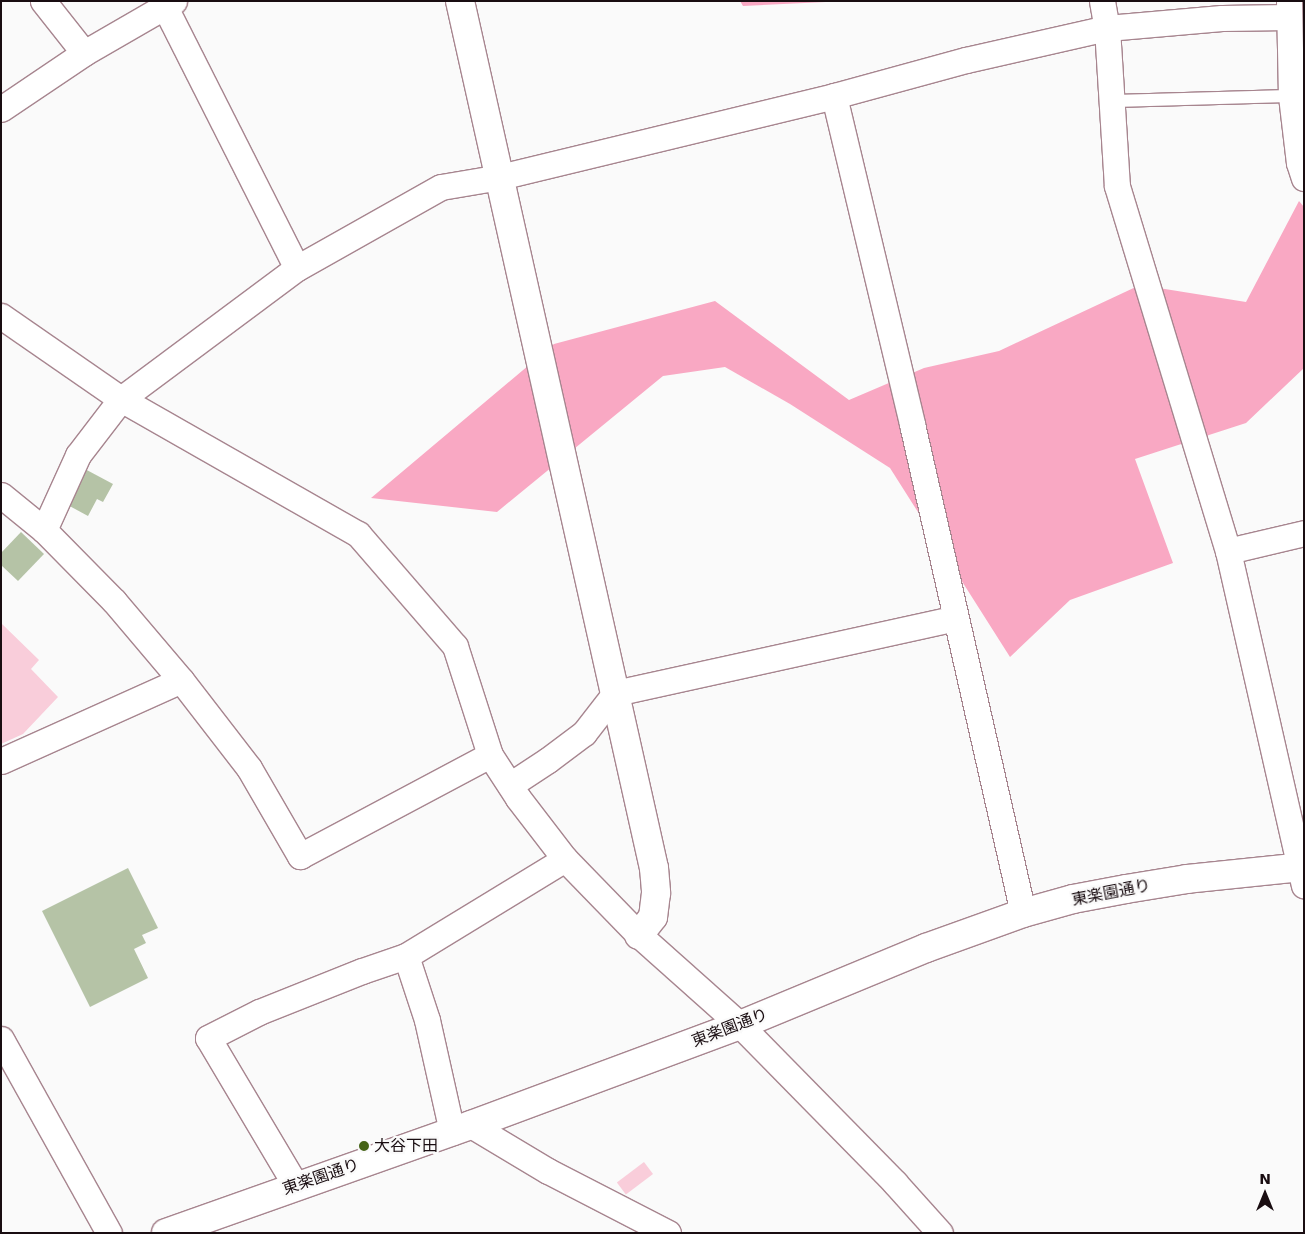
<!DOCTYPE html>
<meta charset="utf-8">
<style>
body{margin:0}
#map{position:relative;width:1305px;height:1234px;overflow:hidden;background:#fafafa;font-family:"DejaVu Sans","Noto Sans JP",sans-serif}
div>[style]{position:absolute}
[style*='--x']{left:calc(var(--x)*1px);top:calc(var(--y)*1px);width:calc(var(--w)*1px);rotate:calc(var(--a)*1deg)}
.green>*{inset:0;background:#f9cdda;transform-origin:0 0}
.forest>*{inset:0;background:#f9a8c3}
.building>*{inset:0;background:#b5c3a6}
.roads{filter:drop-shadow(1px 0 #a7858f) drop-shadow(-1px 0 #a7858f) drop-shadow(0 1px #a7858f) drop-shadow(0 -1px #a7858f)}
.lane>*{height:12px;margin:-6px;padding:0 6px;transform-origin:6px;border-radius:6px;background:#fff}
.street>*{height:25px;margin:-12.5px;padding:0 12.5px;transform-origin:12.5px;border-radius:12.5px;background:#fff}
.secondary>*{height:28px;margin:-14px;padding:0 14px;transform-origin:14px;border-radius:14px;background:#fff}
.dots>*{width:14px;height:14px;translate:-50% -50%;box-sizing:border-box;border:2px solid #fafafa;border-radius:50%}
span{translate:-50% -50%;white-space:nowrap;text-align:center;line-height:1.15;-webkit-text-stroke:4.5px #fafafa;paint-order:stroke}
.street-label{font-size:16px;color:#190d11}
.poi-label{font-size:16px;color:#190d11}
.left{translate:0 -50%;text-align:left}
.frame{position:absolute;inset:0;border:2px solid #190d11;pointer-events:none}
.north{position:absolute;left:1240px;top:1169px;width:50px;height:50px;-webkit-text-stroke:4px #fafafa;paint-order:stroke;rotate:0deg;font-size:14px;font-weight:700;line-height:20px;text-align:center;color:#190d11}
.north::after{content:'';display:block;margin:auto;width:18px;height:22px;background:#190d11;clip-path:polygon(50% 0,100% 100%,50% 72%,0 100%)}
</style>
<div id="map">
<div class="green">
<div style="clip-path:polygon(1px 623px,39px 660px,31px 669px,58px 697px,23px 734px,1px 744px)"></div>
<div style="left:644px;top:1162px;width:15px;height:34px;rotate:53deg"></div>
</div>
<div class="forest">
<div style="clip-path:polygon(740px 1px,847px 1px,743px 6px)"></div>
<div style="clip-path:polygon(1299px 201px,1304px 207px,1304px 368px,1246px 423px,1135px 459px,1173px 563px,1070px 600px,1010px 657px,890px 468px,790px 404px,725px 367px,663px 376px,497px 512px,371px 498px,554px 344px,715px 301px,849px 400px,924px 368px,999px 351px,1140px 285px,1246px 302px)"></div>
</div>
<div class="building">
<div style="clip-path:polygon(83px 468px,113px 484px,103px 502px,97px 499px,88px 516px,64px 503px)"></div>
<div style="clip-path:polygon(21px 532px,44px 554px,18px 581px,1px 565px,1px 553px)"></div>
<div style="clip-path:polygon(128px 868px,158px 928px,142px 935px,146px 943px,134px 949px,148px 978px,90px 1007px,42px 911px)"></div>
</div>
<div class="roads">
<div class="lane">
<div style="--x:1112;--y:101;--w:179;--a:-1.6"></div>
</div>
<div class="street">
<div style="--x:43;--y:1;--w:66;--a:51.7"></div>
<div style="--x:1102;--y:1;--w:27;--a:80"></div>
<div style="--x:1107;--y:28;--w:158;--a:86.4"></div>
<div style="--x:1117;--y:186;--w:382;--a:73.1"></div>
<div style="--x:1228;--y:551;--w:343;--a:77.2"></div>
<div style="--x:1289;--y:1;--w:95;--a:88.8"></div>
<div style="--x:1291;--y:96;--w:67;--a:83.2"></div>
<div style="--x:1299;--y:163;--w:16;--a:72"></div>
<div style="--x:165;--y:7;--w:292;--a:63.2"></div>
<div style="--x:834;--y:96;--w:337;--a:76.6"></div>
<div style="--x:912;--y:424;--w:501;--a:77.21"></div>
<div style="--x:1;--y:109;--w:100;--a:-34"></div>
<div style="--x:84;--y:53;--w:104;--a:-30"></div>
<div style="--x:1;--y:316;--w:146;--a:34.7"></div>
<div style="--x:121;--y:399;--w:273;--a:29.7"></div>
<div style="--x:358;--y:534;--w:148;--a:49.1"></div>
<div style="--x:455;--y:646;--w:114;--a:72.2"></div>
<div style="--x:490;--y:755;--w:51;--a:56.9"></div>
<div style="--x:518;--y:798;--w:77;--a:52.4"></div>
<div style="--x:565;--y:859;--w:106;--a:45.8"></div>
<div style="--x:639;--y:935;--w:135;--a:41.7"></div>
<div style="--x:740;--y:1025;--w:221;--a:45.5"></div>
<div style="--x:895;--y:1183;--w:67;--a:48"></div>
<div style="--x:1;--y:495;--w:55;--a:39.1"></div>
<div style="--x:44;--y:530;--w:100;--a:45.4"></div>
<div style="--x:114;--y:601;--w:104;--a:49.7"></div>
<div style="--x:181;--y:680;--w:111;--a:52.3"></div>
<div style="--x:249;--y:768;--w:102;--a:59.9"></div>
<div style="--x:300;--y:856;--w:215;--a:-28"></div>
<div style="--x:44;--y:530;--w:82;--a:-65.6"></div>
<div style="--x:78;--y:455;--w:71;--a:-52.5"></div>
<div style="--x:121;--y:399;--w:219;--a:-36.7"></div>
<div style="--x:297;--y:268;--w:165;--a:-29.4"></div>
<div style="--x:441;--y:187;--w:60;--a:-9.6"></div>
<div style="--x:500;--y:177;--w:344;--a:-13.6"></div>
<div style="--x:834;--y:96;--w:137;--a:-15.3"></div>
<div style="--x:966;--y:60;--w:145;--a:-12.8"></div>
<div style="--x:1107;--y:28;--w:115;--a:-5"></div>
<div style="--x:1222;--y:18;--w:66;--a:-0.9"></div>
<div style="--x:1228;--y:551;--w:78;--a:-13.3"></div>
<div style="--x:1;--y:761;--w:197;--a:-24.2"></div>
<div style="--x:510;--y:785;--w:45;--a:-33.3"></div>
<div style="--x:548;--y:760;--w:45;--a:-36.9"></div>
<div style="--x:584;--y:733;--w:51;--a:-52.2"></div>
<div style="--x:615;--y:693;--w:348;--a:-12.4"></div>
<div style="--x:406;--y:956;--w:67;--a:71.8"></div>
<div style="--x:427;--y:1020;--w:115;--a:77.4"></div>
<div style="--x:1;--y:1039;--w:222;--a:60.9"></div>
<div style="--x:471;--y:1125;--w:90;--a:30.9"></div>
<div style="--x:548;--y:1171;--w:135;--a:27.3"></div>
<div style="--x:296;--y:1186;--w:172;--a:-120.7"></div>
<div style="--x:208;--y:1038;--w:57;--a:-27"></div>
<div style="--x:259;--y:1012;--w:111;--a:-21.7"></div>
<div style="--x:362;--y:971;--w:46;--a:-18.8"></div>
<div style="--x:406;--y:956;--w:186;--a:-31.4"></div>
</div>
<div class="secondary">
<div style="--x:460;--y:1;--w:888;--a:77.39"></div>
<div style="--x:654;--y:868;--w:25;--a:85"></div>
<div style="--x:656;--y:893;--w:24;--a:97"></div>
<div style="--x:653;--y:917;--w:23;--a:128"></div>
<div style="--x:166;--y:1233;--w:324;--a:-19.5"></div>
<div style="--x:471;--y:1125;--w:287;--a:-20.4"></div>
<div style="--x:740;--y:1025;--w:201;--a:-22.5"></div>
<div style="--x:926;--y:948;--w:103;--a:-19.8"></div>
<div style="--x:1023;--y:913;--w:52;--a:-15.6"></div>
<div style="--x:1073;--y:899;--w:54;--a:-10.7"></div>
<div style="--x:1126;--y:889;--w:62;--a:-9.3"></div>
<div style="--x:1187;--y:879;--w:118;--a:-5.9"></div>
</div>
</div>
<div class="dots">
<div style="left:364px;top:1146px;background:#456316"></div>
</div>
<div class="street-label">
<span style="left:1111px;top:893px;rotate:-11deg">東楽園通り</span>
<span style="left:730px;top:1028px;rotate:-21deg">東楽園通り</span>
<span style="left:321px;top:1177px;rotate:-19deg">東楽園通り</span>
</div>
<div class="poi-label">
<span class="left" style="left:374px;top:1146px">大谷下田</span>
</div>
<div class="frame"></div>
<div class="north">N</div>
</div>
